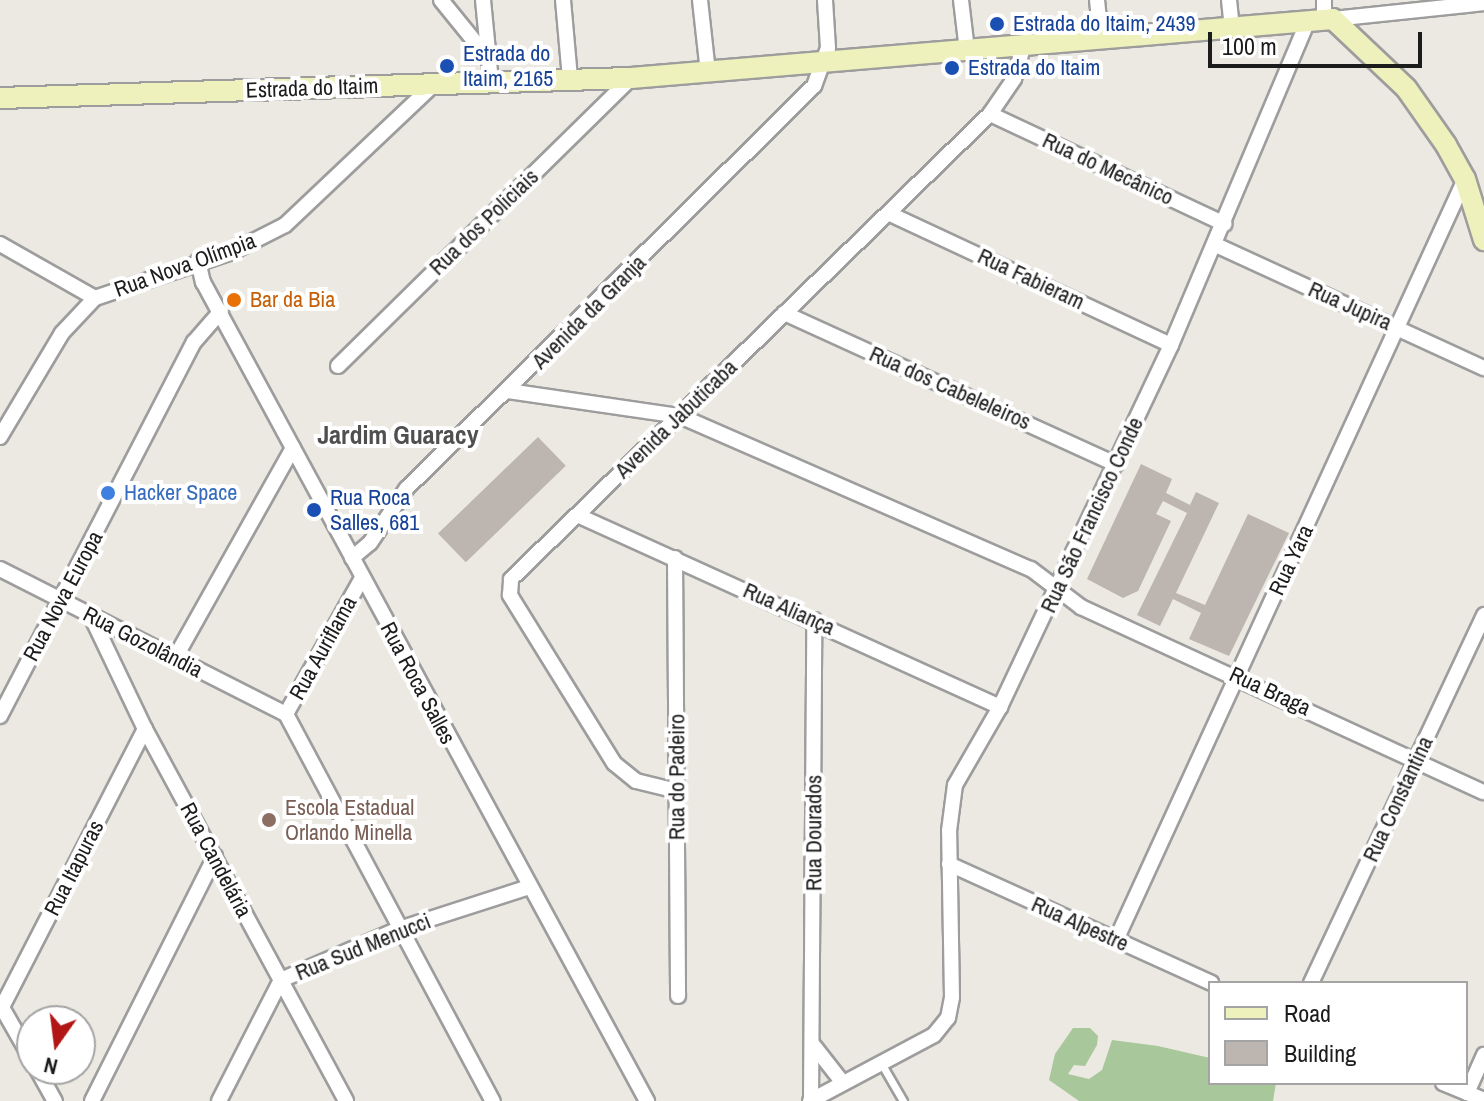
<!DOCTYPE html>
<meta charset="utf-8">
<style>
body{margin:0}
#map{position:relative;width:1484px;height:1101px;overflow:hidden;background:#ece9e2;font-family:"Archivo Narrow",sans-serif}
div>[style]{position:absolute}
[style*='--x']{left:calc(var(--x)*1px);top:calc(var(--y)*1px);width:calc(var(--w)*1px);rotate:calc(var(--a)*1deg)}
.forest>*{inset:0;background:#a8c79b}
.building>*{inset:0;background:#bcb5b0;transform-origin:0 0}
.roads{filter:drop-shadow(2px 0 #9d9d9d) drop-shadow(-2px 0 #9d9d9d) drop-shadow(0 2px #9d9d9d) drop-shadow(0 -2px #9d9d9d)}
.lane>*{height:7px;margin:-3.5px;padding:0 3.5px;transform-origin:3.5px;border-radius:3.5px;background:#fff}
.street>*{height:14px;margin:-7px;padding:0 7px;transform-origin:7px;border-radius:7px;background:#fff}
.secondary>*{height:20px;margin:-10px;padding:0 10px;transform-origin:10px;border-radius:10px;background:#eef1bb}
.dots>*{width:22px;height:22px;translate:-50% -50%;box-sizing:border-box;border:4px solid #fff;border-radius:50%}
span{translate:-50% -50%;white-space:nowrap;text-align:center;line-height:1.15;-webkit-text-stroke:8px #fff;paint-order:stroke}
.transit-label{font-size:22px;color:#164399}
.left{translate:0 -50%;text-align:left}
.street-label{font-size:22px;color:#1c1c1c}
.food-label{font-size:22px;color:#c56008}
.shop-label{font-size:22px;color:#366cbe}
.education-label{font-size:22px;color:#785e54}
.quarter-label{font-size:26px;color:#4f4f4f;font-weight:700}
.legend{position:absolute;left:1208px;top:981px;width:260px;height:104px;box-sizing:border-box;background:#fff;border:2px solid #a4a4a4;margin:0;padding:10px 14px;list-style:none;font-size:24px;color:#1c1c1c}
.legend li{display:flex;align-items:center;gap:16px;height:40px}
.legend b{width:40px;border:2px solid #a4a4a4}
.north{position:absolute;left:16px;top:1005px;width:80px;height:80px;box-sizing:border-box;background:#fff;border:2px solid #a4a4a4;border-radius:50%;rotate:194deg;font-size:22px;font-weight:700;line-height:32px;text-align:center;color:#1c1c1c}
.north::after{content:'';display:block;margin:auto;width:28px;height:36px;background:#b21716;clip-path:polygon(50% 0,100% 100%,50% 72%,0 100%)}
.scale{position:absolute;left:1208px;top:32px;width:214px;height:36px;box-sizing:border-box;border:4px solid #1c1c1c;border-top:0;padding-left:10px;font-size:24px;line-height:28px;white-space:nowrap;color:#1c1c1c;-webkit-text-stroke:6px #fff;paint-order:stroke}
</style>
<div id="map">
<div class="forest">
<div style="clip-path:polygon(1073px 1028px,1090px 1028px,1098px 1036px,1097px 1045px,1085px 1066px,1074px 1065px,1068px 1074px,1089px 1079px,1102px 1070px,1112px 1040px,1158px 1046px,1210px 1058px,1210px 1083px,1276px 1083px,1273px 1101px,1079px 1101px,1049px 1080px,1055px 1054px)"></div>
</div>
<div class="building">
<div style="left:538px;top:437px;width:40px;height:139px;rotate:46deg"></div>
<div style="clip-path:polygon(1141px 464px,1172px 479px,1166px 493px,1190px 505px,1196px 492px,1219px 503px,1176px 593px,1205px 605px,1248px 514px,1289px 533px,1229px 656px,1189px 639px,1201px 613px,1173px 599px,1160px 626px,1137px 615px,1187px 513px,1163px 501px,1156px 514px,1171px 521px,1138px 591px,1123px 598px,1087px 579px)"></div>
</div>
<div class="roads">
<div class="lane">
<div style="--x:881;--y:1063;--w:44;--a:59.9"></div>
</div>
<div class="street">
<div style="--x:441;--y:0;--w:76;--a:50.9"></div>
<div style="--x:483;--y:0;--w:81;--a:84.4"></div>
<div style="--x:563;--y:0;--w:79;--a:84.9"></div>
<div style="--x:700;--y:0;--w:72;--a:83.7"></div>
<div style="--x:961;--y:0;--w:50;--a:83.2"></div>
<div style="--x:1097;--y:0;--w:38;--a:84"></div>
<div style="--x:1229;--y:0;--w:28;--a:84"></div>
<div style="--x:1324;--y:0;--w:19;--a:90"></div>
<div style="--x:1333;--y:19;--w:152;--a:-6"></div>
<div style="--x:990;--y:114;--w:259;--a:25.1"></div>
<div style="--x:890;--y:214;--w:310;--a:25"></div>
<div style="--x:0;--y:244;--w:109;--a:29.6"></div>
<div style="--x:1216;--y:245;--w:295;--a:24.7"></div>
<div style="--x:198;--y:261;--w:22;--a:77"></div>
<div style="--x:203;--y:282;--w:932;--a:61.54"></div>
<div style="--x:784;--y:313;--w:365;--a:24.5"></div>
<div style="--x:338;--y:366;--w:411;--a:-44.5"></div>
<div style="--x:508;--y:391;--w:174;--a:8.3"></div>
<div style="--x:680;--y:416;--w:383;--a:23.6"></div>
<div style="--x:1031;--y:569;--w:63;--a:37.2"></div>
<div style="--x:1081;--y:607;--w:443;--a:24.7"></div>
<div style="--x:0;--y:437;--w:121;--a:-59.2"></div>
<div style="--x:62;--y:333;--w:48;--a:-46.7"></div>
<div style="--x:95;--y:298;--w:145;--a:-18.6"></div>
<div style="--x:232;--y:252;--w:59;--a:-27"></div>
<div style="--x:285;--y:225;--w:205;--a:-43.4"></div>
<div style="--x:577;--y:515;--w:465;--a:24.4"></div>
<div style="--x:352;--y:558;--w:23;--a:-40"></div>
<div style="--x:370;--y:543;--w:66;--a:-56.1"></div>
<div style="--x:407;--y:488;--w:572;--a:-44.65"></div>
<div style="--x:814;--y:86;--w:40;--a:-69.8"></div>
<div style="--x:828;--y:48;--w:48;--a:-93.6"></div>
<div style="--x:675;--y:558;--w:438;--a:89.6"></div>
<div style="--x:0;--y:569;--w:321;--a:26.9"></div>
<div style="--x:91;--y:616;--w:125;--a:64.5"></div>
<div style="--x:145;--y:729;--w:423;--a:61.6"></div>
<div style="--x:175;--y:658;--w:241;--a:-60.7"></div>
<div style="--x:286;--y:714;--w:439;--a:61.9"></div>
<div style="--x:286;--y:714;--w:156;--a:-60.8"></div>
<div style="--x:0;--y:716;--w:421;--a:-62.6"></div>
<div style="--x:194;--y:342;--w:41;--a:-48.9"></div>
<div style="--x:677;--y:791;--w:42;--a:-166.3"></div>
<div style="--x:636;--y:781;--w:28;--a:-141"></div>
<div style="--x:614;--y:763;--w:198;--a:-121.8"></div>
<div style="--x:510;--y:595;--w:16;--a:-86"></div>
<div style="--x:511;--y:579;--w:668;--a:-44.15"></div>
<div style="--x:990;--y:114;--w:42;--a:-55.6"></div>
<div style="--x:1014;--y:79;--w:35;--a:-74"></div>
<div style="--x:949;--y:864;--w:288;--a:24.4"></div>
<div style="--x:1116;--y:940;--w:837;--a:-65.36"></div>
<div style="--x:1311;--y:983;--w:407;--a:-64.8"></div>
<div style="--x:0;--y:1004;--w:64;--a:60.3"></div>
<div style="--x:2;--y:1007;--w:313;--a:-62.8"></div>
<div style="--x:814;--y:1046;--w:47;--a:51.9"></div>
<div style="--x:37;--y:1069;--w:37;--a:61"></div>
<div style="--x:1443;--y:1083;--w:44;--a:22.5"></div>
<div style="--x:1467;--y:1093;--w:42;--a:-65.9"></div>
<div style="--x:92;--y:1101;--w:274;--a:-63.3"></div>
<div style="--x:219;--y:1101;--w:136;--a:-62.9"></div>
<div style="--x:281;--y:980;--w:129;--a:-23.4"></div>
<div style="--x:399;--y:929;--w:137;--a:-17.9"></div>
<div style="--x:810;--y:1101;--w:140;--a:-28"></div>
<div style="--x:934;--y:1035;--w:22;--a:-51"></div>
<div style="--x:948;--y:1018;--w:21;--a:-79"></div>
<div style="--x:952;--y:997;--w:166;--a:-91"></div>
<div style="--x:949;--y:831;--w:46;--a:-82.6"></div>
<div style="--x:955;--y:785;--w:90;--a:-60"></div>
<div style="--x:1000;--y:707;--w:400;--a:-64.7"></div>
<div style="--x:1171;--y:345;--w:350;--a:-67.1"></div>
<div style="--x:811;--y:1101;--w:481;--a:-89.6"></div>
</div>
<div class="secondary">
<div style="--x:0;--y:98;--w:631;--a:-1.82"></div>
<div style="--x:631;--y:78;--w:704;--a:-4.8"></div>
<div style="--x:1333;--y:19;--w:100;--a:43.4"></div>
<div style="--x:1406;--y:88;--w:70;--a:54.9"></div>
<div style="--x:1446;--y:145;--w:39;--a:61"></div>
<div style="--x:1465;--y:179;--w:64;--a:72.7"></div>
</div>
</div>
<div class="dots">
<div style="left:997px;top:24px;background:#1a4fb4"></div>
<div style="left:447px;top:66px;background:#1a4fb4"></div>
<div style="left:952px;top:68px;background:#1a4fb4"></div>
<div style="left:234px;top:300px;background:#e8710a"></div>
<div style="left:108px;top:493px;background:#3f7fe0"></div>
<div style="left:314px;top:510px;background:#1a4fb4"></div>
<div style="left:269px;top:820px;background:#8d6e63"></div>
</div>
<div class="transit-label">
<span class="left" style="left:1013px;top:24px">Estrada do Itaim, 2439</span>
<span class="left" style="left:463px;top:66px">Estrada do<br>Itaim, 2165</span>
<span class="left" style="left:968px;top:68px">Estrada do Itaim</span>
<span class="left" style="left:330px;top:510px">Rua Roca<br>Salles, 681</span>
</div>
<div class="street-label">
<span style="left:312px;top:88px;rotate:-2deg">Estrada do Itaim</span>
<span style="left:1108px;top:169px;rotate:25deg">Rua do Mecânico</span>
<span style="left:484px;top:222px;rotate:-44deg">Rua dos Policiais</span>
<span style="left:185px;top:265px;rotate:-20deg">Rua Nova Olímpia</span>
<span style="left:1031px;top:279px;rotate:25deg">Rua Fabieram</span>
<span style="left:1350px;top:306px;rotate:24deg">Rua Jupira</span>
<span style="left:589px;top:312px;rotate:-45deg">Avenida da Granja</span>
<span style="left:950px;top:388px;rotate:24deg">Rua dos Cabeleleiros</span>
<span style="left:676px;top:419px;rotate:-44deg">Avenida Jabuticaba</span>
<span style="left:1092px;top:515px;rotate:-65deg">Rua São Francisco Conde</span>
<span style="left:1291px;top:560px;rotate:-65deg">Rua Yara</span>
<span style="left:63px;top:596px;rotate:-62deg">Rua Nova Europa</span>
<span style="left:789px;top:609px;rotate:24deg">Rua Aliança</span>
<span style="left:143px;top:642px;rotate:27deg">Rua Gozolândia</span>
<span style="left:323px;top:648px;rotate:-61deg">Rua Auriflama</span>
<span style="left:418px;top:683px;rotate:62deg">Rua Roca Salles</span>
<span style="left:1270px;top:691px;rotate:25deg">Rua Braga</span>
<span style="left:677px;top:777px;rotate:-90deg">Rua do Padeiro</span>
<span style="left:1398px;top:799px;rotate:-65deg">Rua Constantina</span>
<span style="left:814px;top:833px;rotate:-90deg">Rua Dourados</span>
<span style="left:216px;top:860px;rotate:62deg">Rua Candelária</span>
<span style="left:74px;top:868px;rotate:-63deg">Rua Itapuras</span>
<span style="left:1080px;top:924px;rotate:24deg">Rua Alpestre</span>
<span style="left:363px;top:947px;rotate:-22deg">Rua Sud Menucci</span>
</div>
<div class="food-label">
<span class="left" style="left:250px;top:300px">Bar da Bia</span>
</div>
<div class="shop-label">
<span class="left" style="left:124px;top:493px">Hacker Space</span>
</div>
<div class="education-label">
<span class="left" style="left:285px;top:820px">Escola Estadual<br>Orlando Minella</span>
</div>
<div class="quarter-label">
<span style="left:398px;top:435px">Jardim Guaracy</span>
</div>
<ul class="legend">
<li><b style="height:10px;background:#eef1bb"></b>Road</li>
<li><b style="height:22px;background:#bcb5b0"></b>Building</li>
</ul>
<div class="north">N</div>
<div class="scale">100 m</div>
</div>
